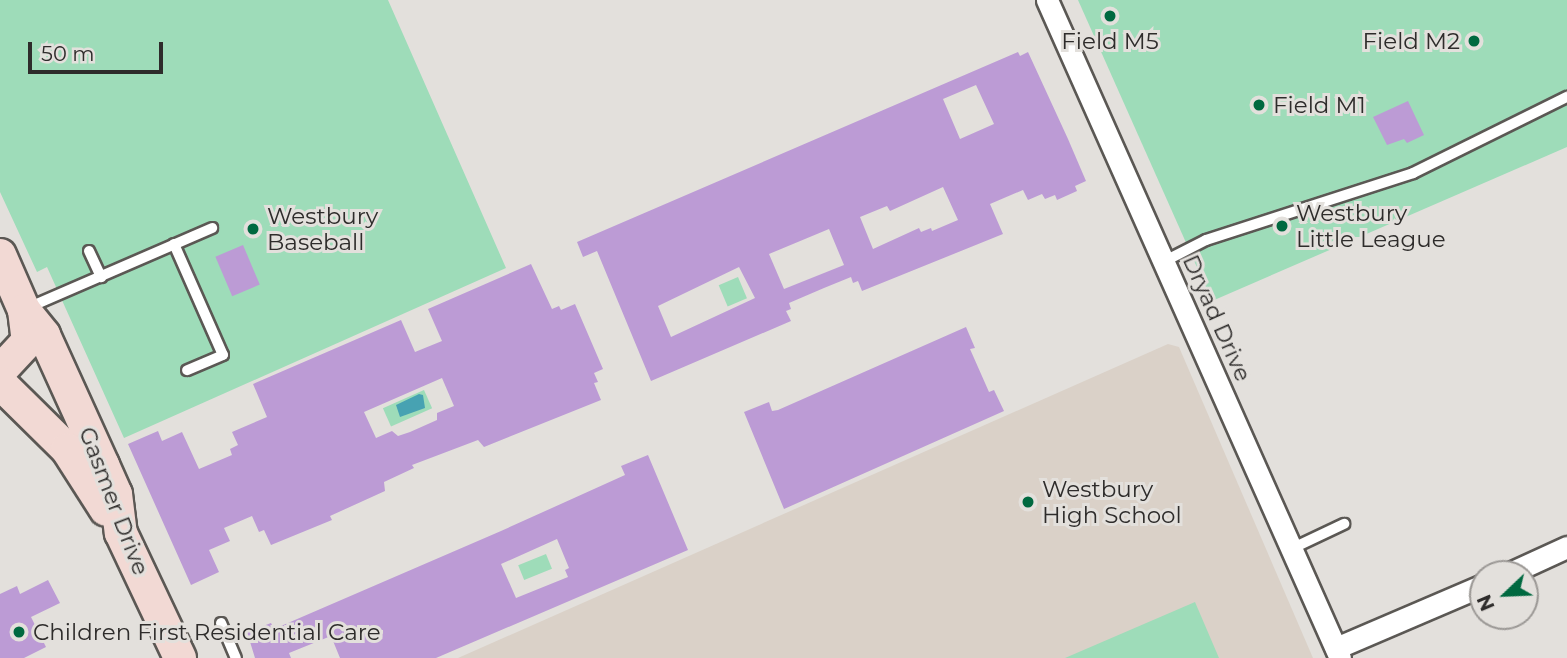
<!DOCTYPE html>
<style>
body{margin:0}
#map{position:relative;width:1567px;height:658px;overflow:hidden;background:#e3e0dc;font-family:Montserrat,sans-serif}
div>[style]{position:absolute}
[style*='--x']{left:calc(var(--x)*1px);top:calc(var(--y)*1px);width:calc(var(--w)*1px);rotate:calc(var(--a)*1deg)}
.built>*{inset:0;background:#dad1c8}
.green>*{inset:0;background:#9edcb9;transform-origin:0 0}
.water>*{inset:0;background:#47a2b2}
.building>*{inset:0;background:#bc9bd5;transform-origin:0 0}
.roads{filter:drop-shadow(2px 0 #5b5854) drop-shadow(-2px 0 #5b5854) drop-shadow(0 2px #5b5854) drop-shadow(0 -2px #5b5854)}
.lane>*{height:10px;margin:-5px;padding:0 5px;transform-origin:5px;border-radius:5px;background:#fff}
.street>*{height:21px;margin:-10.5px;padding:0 10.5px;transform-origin:10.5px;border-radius:10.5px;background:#fff}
.secondary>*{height:32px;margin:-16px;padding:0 16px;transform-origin:16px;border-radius:16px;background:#f2d9d4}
.dots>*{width:19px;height:19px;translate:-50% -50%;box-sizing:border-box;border:4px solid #e3e0dc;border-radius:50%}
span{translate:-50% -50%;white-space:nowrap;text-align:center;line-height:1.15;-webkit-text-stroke:6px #e3e0dc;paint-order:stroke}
.poi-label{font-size:23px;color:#2e2c2b}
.right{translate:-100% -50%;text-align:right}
.left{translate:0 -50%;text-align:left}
.street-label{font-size:23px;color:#2e2c2b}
.north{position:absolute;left:1469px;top:560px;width:70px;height:70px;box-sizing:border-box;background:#e3e0dc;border:2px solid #9b9895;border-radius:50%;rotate:247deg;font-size:19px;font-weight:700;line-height:28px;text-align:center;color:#2e2c2b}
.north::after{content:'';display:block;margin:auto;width:24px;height:32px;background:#006940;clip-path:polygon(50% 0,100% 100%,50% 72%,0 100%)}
.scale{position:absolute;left:28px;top:42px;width:135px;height:32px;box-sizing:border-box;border:4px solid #2e2c2b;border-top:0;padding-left:9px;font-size:21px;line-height:24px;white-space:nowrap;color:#2e2c2b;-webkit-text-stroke:5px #e3e0dc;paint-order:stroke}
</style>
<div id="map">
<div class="built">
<div style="clip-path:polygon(1168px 344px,1179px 347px,1313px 658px,458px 658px)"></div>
</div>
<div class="green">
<div style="clip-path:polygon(0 0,388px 0,506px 268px,124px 438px,47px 267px,37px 272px,0 192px)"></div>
<div style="clip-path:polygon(1078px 0,1567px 0,1567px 147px,1212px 301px)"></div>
<div style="left:738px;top:277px;width:23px;height:21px;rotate:67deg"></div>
<div style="left:424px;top:390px;width:20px;height:45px;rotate:66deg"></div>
<div style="left:546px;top:554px;width:16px;height:30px;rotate:68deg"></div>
<div style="clip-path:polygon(1195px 602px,1219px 658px,1065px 658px)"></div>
</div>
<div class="water">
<div style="clip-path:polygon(419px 394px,423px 395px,425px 408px,400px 417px,396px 405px)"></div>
</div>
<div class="building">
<div style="clip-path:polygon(evenodd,1018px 52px,1020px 56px,1028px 52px,1068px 139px,1086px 181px,1075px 186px,1077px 191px,1057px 200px,1055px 195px,1045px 199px,1042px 194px,1028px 200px,1023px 190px,990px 204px,1003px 234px,862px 291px,858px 281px,853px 283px,851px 277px,824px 288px,789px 303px,791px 309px,786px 311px,791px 321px,651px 381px,597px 251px,583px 257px,577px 242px,1018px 52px,976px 85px,994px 124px,960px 139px,943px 99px,976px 85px,1018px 52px,943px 187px,958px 220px,932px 231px,931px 228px,921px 232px,919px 228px,873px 249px,860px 217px,887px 206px,890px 211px,943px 187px,1018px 52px,829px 229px,844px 265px,784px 289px,769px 254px,829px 229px,1018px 52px,739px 267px,755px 298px,671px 337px,658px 306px,739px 267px)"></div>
<div style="clip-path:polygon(1408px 101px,1424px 135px,1407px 143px,1404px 139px,1387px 145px,1373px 117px)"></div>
<div style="left:243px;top:245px;width:43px;height:30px;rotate:67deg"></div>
<div style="clip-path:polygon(evenodd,531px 264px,552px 309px,559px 306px,561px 310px,575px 304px,603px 369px,594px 373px,598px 382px,594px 383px,601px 400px,484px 447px,478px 440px,412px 465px,414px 468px,384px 482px,385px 491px,330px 516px,332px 520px,271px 545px,264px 530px,259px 532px,252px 516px,224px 528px,230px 541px,209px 550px,219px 572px,191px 585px,128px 444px,158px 431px,162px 441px,182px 432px,199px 469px,232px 455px,230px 449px,238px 445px,232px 432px,267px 417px,253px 384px,401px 320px,415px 352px,442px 341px,428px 309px,531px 264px,442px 378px,454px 406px,437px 413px,437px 420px,410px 432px,398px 436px,392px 431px,376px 438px,364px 412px,442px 378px)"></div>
<div style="clip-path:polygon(966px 327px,975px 348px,970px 349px,989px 392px,994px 390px,1004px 411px,784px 509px,744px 412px,769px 402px,772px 411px,778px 410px)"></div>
<div style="clip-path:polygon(evenodd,648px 455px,688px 550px,436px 658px,340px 658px,331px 636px,289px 653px,291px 658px,255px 658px,247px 632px,271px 623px,274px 629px,501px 531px,625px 475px,621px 466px,648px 455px,557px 539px,569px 568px,565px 570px,568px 577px,516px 598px,501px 564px,557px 539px)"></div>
<div style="clip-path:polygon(48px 580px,60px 603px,31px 617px,46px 647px,24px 658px,0 658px,0 594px,17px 586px,20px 594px)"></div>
</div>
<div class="roads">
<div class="lane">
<div style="--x:174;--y:244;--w:121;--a:66.2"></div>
<div style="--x:223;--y:355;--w:39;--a:157"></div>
<div style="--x:89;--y:251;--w:29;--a:65"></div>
<div style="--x:1163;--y:262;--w:48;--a:-27.1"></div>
<div style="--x:1206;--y:240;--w:218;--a:-17.9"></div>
<div style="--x:1413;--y:173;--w:172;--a:-26.3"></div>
<div style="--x:25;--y:309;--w:204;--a:-23.4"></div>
<div style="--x:1291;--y:549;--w:59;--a:-25.3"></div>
<div style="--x:221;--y:623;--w:38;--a:67"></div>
</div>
<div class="street">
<div style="--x:1047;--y:0;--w:720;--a:66"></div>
<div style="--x:1508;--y:574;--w:65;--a:-24.6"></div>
<div style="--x:1336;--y:648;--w:160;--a:-23.2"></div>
</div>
<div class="secondary">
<div style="--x:0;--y:255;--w:60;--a:66.4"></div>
<div style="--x:24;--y:310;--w:31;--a:83"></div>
<div style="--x:28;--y:341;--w:41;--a:133"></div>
<div style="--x:24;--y:310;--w:32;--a:51"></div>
<div style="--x:44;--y:335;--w:143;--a:65.6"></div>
<div style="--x:103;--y:465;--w:32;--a:66"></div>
<div style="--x:116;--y:494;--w:39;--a:83"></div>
<div style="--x:121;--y:533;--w:138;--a:64.7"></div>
<div style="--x:0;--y:383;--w:94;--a:44.6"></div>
<div style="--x:67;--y:449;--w:72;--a:57.4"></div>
</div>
</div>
<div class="dots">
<div style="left:1110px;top:16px;background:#006940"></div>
<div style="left:1474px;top:41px;background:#006940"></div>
<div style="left:1259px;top:105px;background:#006940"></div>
<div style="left:1282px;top:226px;background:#006940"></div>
<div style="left:253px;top:229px;background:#006940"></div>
<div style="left:1028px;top:502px;background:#006940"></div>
<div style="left:19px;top:632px;background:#006940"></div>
</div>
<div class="poi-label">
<span style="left:1110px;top:41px">Field M5</span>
<span class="right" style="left:1460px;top:41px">Field M2</span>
<span class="left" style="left:1273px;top:105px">Field M1</span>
<span class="left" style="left:1296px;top:226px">Westbury<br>Little League</span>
<span class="left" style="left:267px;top:229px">Westbury<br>Baseball</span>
<span class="left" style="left:1042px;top:502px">Westbury<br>High School</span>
<span class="left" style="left:33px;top:632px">Children First Residential Care</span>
</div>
<div class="street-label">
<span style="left:1217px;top:318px;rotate:66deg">Dryad Drive</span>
<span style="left:114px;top:501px;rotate:69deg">Gasmer Drive</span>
</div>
<div class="north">N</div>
<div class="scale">50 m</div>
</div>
